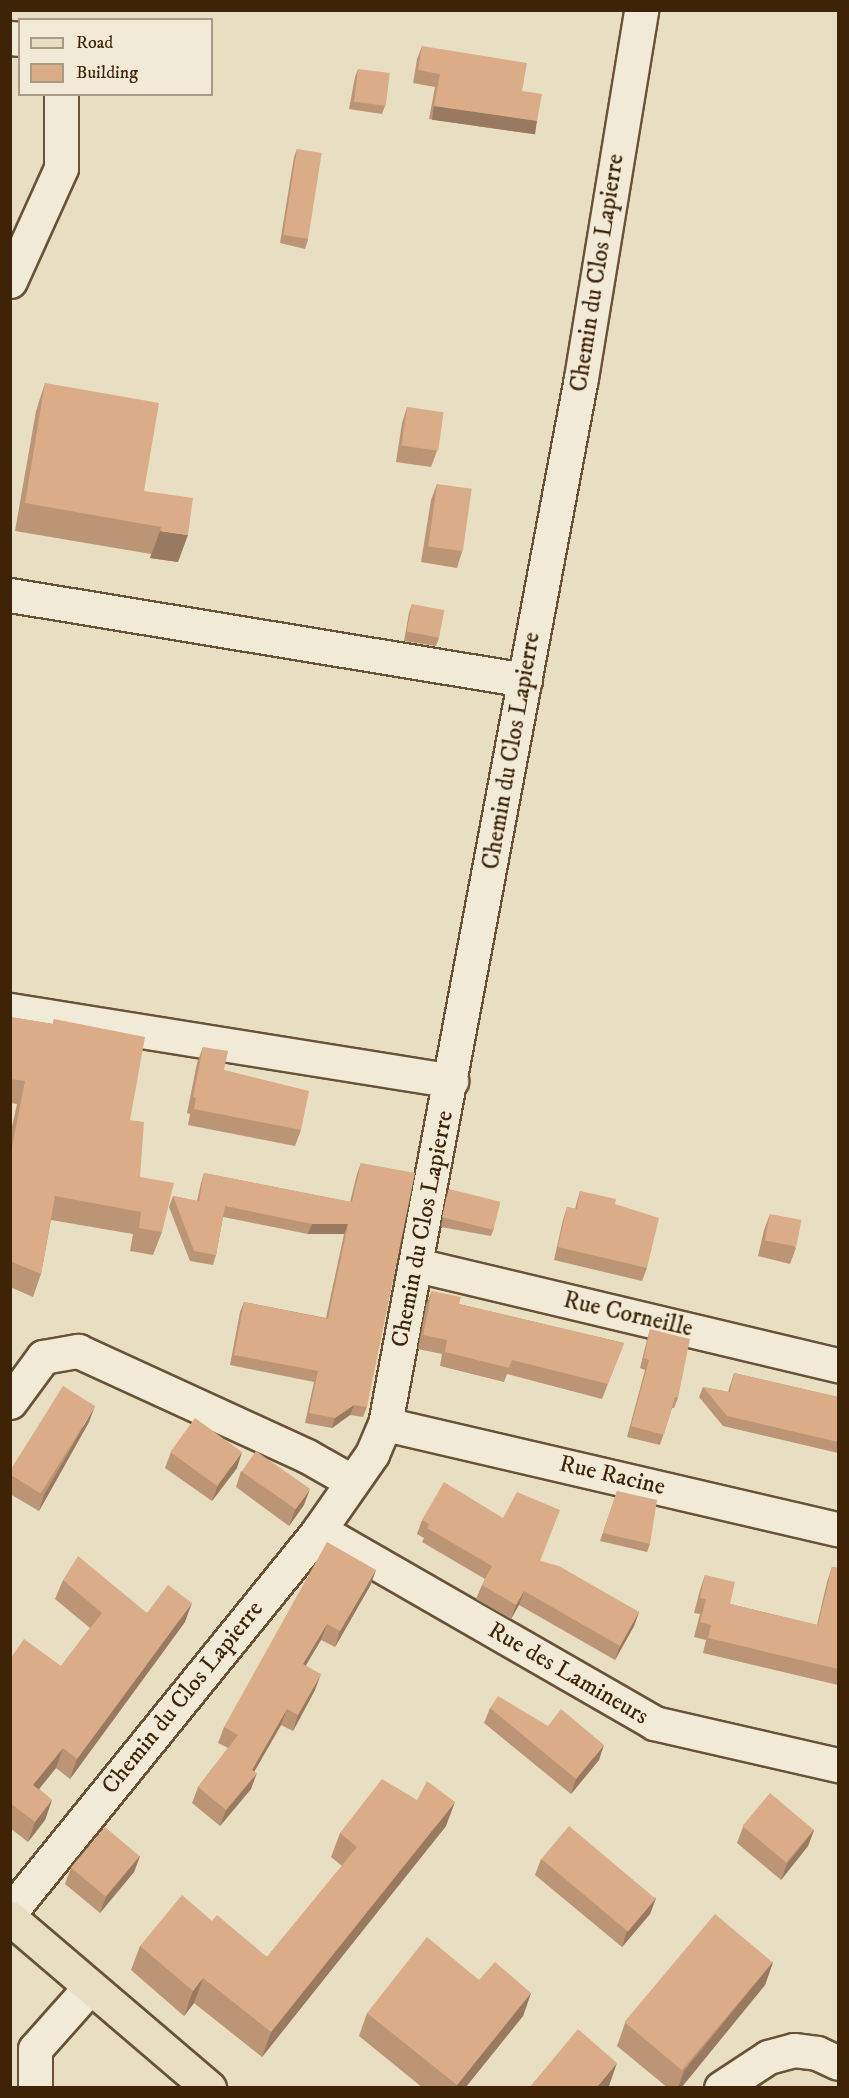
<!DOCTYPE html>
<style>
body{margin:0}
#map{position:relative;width:849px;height:2098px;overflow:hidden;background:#e8dec2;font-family:"IM FELL DW Pica",serif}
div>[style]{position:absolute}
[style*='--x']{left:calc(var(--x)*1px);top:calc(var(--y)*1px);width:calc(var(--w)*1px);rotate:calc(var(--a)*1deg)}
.roads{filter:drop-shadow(2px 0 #695235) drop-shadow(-2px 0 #695235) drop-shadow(0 2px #695235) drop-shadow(0 -2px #695235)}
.minor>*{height:33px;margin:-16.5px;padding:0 16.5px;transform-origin:16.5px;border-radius:16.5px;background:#f0ead7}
.major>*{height:33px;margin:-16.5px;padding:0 16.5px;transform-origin:16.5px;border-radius:16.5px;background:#e8dec2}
.wall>*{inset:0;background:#bb9575}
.shaded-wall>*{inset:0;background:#99795f;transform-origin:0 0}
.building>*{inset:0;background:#daad88;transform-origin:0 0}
span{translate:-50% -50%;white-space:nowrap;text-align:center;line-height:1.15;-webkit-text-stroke:4.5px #f0ead7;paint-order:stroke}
.street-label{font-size:24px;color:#3f2306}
.frame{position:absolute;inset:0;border:12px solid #3f2306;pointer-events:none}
.legend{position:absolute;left:18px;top:18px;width:195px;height:78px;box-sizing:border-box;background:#f0ead7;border:2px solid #a99a83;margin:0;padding:8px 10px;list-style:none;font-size:18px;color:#3f2306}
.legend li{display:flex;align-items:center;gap:12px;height:30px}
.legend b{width:30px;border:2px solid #a99a83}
</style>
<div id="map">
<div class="roads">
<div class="minor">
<div style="--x:10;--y:38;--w:10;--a:6"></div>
<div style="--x:10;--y:281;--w:124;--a:-65.7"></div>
<div style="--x:61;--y:168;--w:74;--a:-90"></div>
<div style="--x:10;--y:595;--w:522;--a:9.37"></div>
<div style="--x:10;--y:1010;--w:447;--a:9.1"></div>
<div style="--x:417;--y:1265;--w:433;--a:13.4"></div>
<div style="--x:10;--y:1402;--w:56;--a:-53.7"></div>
<div style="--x:43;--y:1357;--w:36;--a:-10"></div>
<div style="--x:78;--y:1351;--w:252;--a:24.6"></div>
<div style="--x:307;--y:1456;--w:51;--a:29.6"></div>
<div style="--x:385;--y:1424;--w:465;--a:13.1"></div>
<div style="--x:319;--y:1530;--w:387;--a:29.9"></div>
<div style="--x:654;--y:1723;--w:189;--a:12.9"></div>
<div style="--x:10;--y:1912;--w:491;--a:-51"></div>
<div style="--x:319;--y:1530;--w:93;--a:-55.1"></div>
<div style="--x:372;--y:1454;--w:33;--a:-67"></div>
<div style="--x:385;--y:1424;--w:1064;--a:-79.39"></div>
<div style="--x:581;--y:378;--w:373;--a:-80.7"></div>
<div style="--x:35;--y:2088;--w:39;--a:-90"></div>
<div style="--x:35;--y:2049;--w:83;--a:-48.4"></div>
<div style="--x:721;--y:2088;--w:56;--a:-33.4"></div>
<div style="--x:768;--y:2057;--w:27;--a:-15"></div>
<div style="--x:794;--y:2050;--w:23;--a:7"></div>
<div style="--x:817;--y:2053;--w:23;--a:25"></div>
</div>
<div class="major">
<div style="--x:10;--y:1918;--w:262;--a:40.5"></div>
</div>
</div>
<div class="wall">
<div style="clip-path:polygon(422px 46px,522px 91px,537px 121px,533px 134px,429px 119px,435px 87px,413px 83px,417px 59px)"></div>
<div style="clip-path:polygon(358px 69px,385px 106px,382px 114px,349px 109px,355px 77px)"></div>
<div style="clip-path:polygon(297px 149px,308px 240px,305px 249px,280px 243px,294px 157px)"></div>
<div style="clip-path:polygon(45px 383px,144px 491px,178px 562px,150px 558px,151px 554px,15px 531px,36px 411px)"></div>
<div style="clip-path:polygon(407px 407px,437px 451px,431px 467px,396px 462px,402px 423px)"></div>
<div style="clip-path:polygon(437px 484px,462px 552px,457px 568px,421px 562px,431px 500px)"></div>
<div style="clip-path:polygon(412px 604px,439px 638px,436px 646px,404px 641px,409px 613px)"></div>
<div style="clip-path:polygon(10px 1017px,53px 1024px,54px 1019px,130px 1120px,140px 1177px,162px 1232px,153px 1255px,130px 1251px,133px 1234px,51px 1220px,41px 1274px,33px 1297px,10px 1287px,10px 1136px,17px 1104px,10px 1103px)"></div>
<div style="clip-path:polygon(203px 1047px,224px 1070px,301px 1130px,295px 1146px,188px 1125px,190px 1114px,187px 1113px,197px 1063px)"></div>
<div style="clip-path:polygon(361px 1163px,367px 1407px,363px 1417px,350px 1415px,332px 1428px,305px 1423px,314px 1382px,230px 1365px,240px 1312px,244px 1302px,326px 1318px,344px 1234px,308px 1234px,223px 1217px,216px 1255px,213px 1265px,190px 1261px,169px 1207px,173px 1196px,197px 1201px,201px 1183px,204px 1173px,350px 1202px,357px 1174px)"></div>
<div style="clip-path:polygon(449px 1189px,494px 1228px,491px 1236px,441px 1227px,446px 1198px)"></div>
<div style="clip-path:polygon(580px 1191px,615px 1204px,647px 1268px,642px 1281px,554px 1260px,563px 1220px,567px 1207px,575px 1209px)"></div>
<div style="clip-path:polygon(770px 1214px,796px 1248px,790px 1264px,758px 1256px,764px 1230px)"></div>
<div style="clip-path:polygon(432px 1291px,459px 1304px,624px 1343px,602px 1399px,507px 1374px,504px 1382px,440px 1366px,442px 1354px,418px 1349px,426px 1305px)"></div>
<div style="clip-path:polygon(650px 1329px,678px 1398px,674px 1408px,672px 1408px,660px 1445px,627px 1437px,645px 1370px,640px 1368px,647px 1340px)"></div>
<div style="clip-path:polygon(734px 1373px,838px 1397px,838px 1453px,723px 1426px,699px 1397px,703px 1387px,728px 1392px)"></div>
<div style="clip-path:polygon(89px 1422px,39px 1511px,10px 1494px,10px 1480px,12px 1476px)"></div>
<div style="clip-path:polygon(171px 1452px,237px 1468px,212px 1501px,165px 1468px)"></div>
<div style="clip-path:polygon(241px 1471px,304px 1505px,289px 1526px,236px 1487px)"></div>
<div style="clip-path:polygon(617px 1491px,650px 1544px,647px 1552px,600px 1541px)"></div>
<div style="clip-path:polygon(422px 1520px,540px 1561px,639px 1612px,634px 1626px,615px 1660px,519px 1605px,511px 1619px,476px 1599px,482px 1585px,485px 1579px,422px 1542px,424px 1538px,417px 1534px)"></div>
<div style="clip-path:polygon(832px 1567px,838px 1568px,838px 1685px,703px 1653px,706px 1640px,694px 1637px,700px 1614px,694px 1613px,700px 1590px,705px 1575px,730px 1604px,817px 1625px,827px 1582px)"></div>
<div style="clip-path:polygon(376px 1570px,370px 1586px,335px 1647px,321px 1640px,306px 1665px,315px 1690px,293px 1731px,281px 1725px,254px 1772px,251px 1789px,220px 1826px,192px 1803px,198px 1787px,228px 1748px,218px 1743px,224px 1727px)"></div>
<div style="clip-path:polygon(63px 1580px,147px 1613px,185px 1622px,70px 1779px,56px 1768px,39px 1789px,52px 1800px,45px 1820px,28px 1842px,10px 1828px,10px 1659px,61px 1666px,90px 1628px,55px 1599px)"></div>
<div style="clip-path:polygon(490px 1708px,599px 1760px,571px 1794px,484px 1723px)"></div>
<div style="clip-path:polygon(446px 1826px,262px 2057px,194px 2003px,184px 2016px,131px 1970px,140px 1946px,212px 1921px,267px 1957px,342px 1866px,331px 1857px,340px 1833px)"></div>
<div style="clip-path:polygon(743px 1827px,814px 1830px,808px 1846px,781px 1880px,737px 1843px)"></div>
<div style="clip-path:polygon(140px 1856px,134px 1872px,100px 1913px,65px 1884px,71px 1868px)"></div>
<div style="clip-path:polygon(541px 1859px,656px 1898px,650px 1914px,622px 1947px,535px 1875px)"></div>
<div style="clip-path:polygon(773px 1962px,765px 1985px,681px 2088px,668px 2088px,617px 2046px,625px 2023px)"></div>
<div style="clip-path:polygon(531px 1993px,523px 2016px,465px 2088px,423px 2088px,359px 2036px,367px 2013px)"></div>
</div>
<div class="shaded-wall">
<div style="left:434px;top:106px;width:104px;height:14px;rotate:8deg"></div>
<div style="clip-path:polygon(160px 531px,188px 535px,178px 562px,150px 558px)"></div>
<div style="clip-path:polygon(312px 1224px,348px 1224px,344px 1234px,308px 1234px)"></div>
<div style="clip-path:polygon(354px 1405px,350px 1415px,332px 1428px,335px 1418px)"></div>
<div style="clip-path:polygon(95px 1406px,89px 1422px,39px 1511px,44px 1495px)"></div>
<div style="clip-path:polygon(242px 1452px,237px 1468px,212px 1501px,218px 1485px)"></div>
<div style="clip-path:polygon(310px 1489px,304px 1505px,289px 1526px,295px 1510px)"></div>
<div style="clip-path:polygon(376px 1570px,370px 1586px,335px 1647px,340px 1631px)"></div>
<div style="clip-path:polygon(524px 1591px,519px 1605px,511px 1619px,516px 1605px)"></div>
<div style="clip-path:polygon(192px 1603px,185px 1622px,70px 1779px,77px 1759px)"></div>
<div style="clip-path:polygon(639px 1612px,634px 1626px,615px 1660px,620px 1646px)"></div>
<div style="clip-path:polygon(327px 1624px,321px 1640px,297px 1680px,303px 1664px)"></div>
<div style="clip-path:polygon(321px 1674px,315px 1690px,293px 1731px,298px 1715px)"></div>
<div style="clip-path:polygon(287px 1709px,281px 1725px,246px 1786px,252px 1770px)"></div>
<div style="clip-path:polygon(604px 1745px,599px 1760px,571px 1794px,576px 1779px)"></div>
<div style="clip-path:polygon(63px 1748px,56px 1768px,26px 1805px,33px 1785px)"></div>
<div style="clip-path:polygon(257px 1773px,251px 1789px,220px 1826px,226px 1810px)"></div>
<div style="clip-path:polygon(52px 1800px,45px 1820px,28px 1842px,35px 1822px)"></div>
<div style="clip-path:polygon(455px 1802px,446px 1826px,262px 2057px,271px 2032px)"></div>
<div style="clip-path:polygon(814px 1830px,808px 1846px,781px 1880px,787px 1864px)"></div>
<div style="clip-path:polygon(140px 1856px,134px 1872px,100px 1913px,106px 1897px)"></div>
<div style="clip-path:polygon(656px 1898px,650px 1914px,622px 1947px,627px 1931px)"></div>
<div style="clip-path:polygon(773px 1962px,765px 1985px,681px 2088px,678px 2088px,684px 2071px)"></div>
<div style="clip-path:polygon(203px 1978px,194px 2003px,184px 2016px,193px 1991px)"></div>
<div style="clip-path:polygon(531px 1993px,523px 2016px,465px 2088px,456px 2088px,457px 2085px)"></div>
<div style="clip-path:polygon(617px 2063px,609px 2086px,607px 2088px,596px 2088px)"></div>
</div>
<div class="building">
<div style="clip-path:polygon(422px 46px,527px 63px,522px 91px,542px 94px,537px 121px,434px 106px,440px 74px,418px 70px)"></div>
<div style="left:358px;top:69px;width:32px;height:33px;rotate:7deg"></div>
<div style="left:297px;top:149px;width:25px;height:87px;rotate:9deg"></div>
<div style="clip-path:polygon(45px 383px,159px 403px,144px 491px,193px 498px,188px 535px,160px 531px,161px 527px,25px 503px)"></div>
<div style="left:407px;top:407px;width:37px;height:39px;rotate:8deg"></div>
<div style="left:437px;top:484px;width:35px;height:63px;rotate:8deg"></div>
<div style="left:412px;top:604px;width:33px;height:28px;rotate:11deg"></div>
<div style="clip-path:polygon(10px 1017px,53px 1024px,54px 1019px,145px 1037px,130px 1120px,144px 1122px,140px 1177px,174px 1183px,162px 1232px,139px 1228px,141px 1212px,55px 1196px,41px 1274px,10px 1261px,10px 1157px,25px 1081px,10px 1079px)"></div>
<div style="clip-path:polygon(203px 1047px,228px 1051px,224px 1070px,309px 1091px,301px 1130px,194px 1109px,196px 1098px,193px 1097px)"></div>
<div style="clip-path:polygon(361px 1163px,415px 1173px,367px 1407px,354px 1405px,335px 1418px,309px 1413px,318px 1371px,234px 1355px,244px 1302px,328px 1319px,348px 1224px,312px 1224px,225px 1206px,216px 1255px,194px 1251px,173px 1196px,199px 1201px,204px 1173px,352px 1202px)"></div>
<div style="left:449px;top:1189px;width:53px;height:29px;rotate:14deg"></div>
<div style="clip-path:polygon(580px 1191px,616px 1199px,615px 1204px,659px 1218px,647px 1268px,558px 1247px,567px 1207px,577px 1209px)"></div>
<div style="left:770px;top:1214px;width:32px;height:27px;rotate:11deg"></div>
<div style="clip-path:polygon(432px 1291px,461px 1297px,459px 1304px,624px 1343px,608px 1384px,512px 1360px,509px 1368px,445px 1352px,447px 1340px,423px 1335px)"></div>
<div style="clip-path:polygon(650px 1329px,690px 1339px,678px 1398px,675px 1397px,664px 1435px,631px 1426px,649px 1360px,644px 1358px)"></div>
<div style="clip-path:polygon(734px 1373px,838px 1397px,838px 1442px,727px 1416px,703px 1387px,730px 1392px)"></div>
<div style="left:63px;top:1386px;width:38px;height:103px;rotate:32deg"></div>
<div style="left:195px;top:1418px;width:58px;height:42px;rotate:36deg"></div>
<div style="left:256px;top:1451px;width:66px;height:25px;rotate:35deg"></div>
<div style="clip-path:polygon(444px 1482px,503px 1518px,517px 1492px,560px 1510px,540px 1561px,559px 1566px,639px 1612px,620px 1646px,524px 1591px,516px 1605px,482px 1585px,492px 1566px,427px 1528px,429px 1524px,422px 1520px)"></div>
<div style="clip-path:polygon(617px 1491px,657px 1500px,650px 1544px,603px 1533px)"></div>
<div style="clip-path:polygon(327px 1542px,376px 1570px,340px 1631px,327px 1624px,303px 1664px,321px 1674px,298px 1715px,287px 1709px,252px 1770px,257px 1773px,226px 1810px,198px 1787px,238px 1735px,224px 1727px)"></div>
<div style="clip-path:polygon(78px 1556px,147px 1613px,168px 1585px,192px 1603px,77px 1759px,63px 1748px,33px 1785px,52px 1800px,35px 1822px,10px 1803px,10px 1659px,24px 1639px,61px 1666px,102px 1613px,63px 1580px)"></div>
<div style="clip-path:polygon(832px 1567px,838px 1568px,838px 1669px,708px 1638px,711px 1625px,700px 1622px,706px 1599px,700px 1598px,705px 1575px,735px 1582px,730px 1604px,818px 1625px)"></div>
<div style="clip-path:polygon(498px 1696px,548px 1726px,561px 1709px,604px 1745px,576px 1779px,490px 1708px)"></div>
<div style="clip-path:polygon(382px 1779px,417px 1800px,427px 1781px,455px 1802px,271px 2032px,203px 1978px,193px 1991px,140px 1946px,182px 1895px,212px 1921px,217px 1915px,267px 1957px,357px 1847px,340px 1833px)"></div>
<div style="left:770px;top:1793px;width:57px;height:43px;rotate:40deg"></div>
<div style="left:569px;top:1826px;width:113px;height:43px;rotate:40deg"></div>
<div style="left:105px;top:1827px;width:45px;height:53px;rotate:40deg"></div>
<div style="left:715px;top:1914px;width:75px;height:141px;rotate:40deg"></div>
<div style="clip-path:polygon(427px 1937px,479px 1980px,495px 1962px,531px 1993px,457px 2085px,367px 2013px)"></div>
<div style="clip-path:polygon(578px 2029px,617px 2063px,596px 2088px,529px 2088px)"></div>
</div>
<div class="street-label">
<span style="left:598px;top:273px;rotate:-81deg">Chemin du Clos Lapierre</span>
<span style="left:512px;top:751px;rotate:-80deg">Chemin du Clos Lapierre</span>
<span style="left:423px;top:1229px;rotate:-79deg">Chemin du Clos Lapierre</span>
<span style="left:628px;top:1315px;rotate:13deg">Rue Corneille</span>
<span style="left:612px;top:1476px;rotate:13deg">Rue Racine</span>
<span style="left:568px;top:1674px;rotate:30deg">Rue des Lamineurs</span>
<span style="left:183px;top:1698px;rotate:-51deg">Chemin du Clos Lapierre</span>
</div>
<div class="frame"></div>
<ul class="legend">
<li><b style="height:8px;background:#e8dec2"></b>Road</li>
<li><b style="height:16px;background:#daad88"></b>Building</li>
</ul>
</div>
